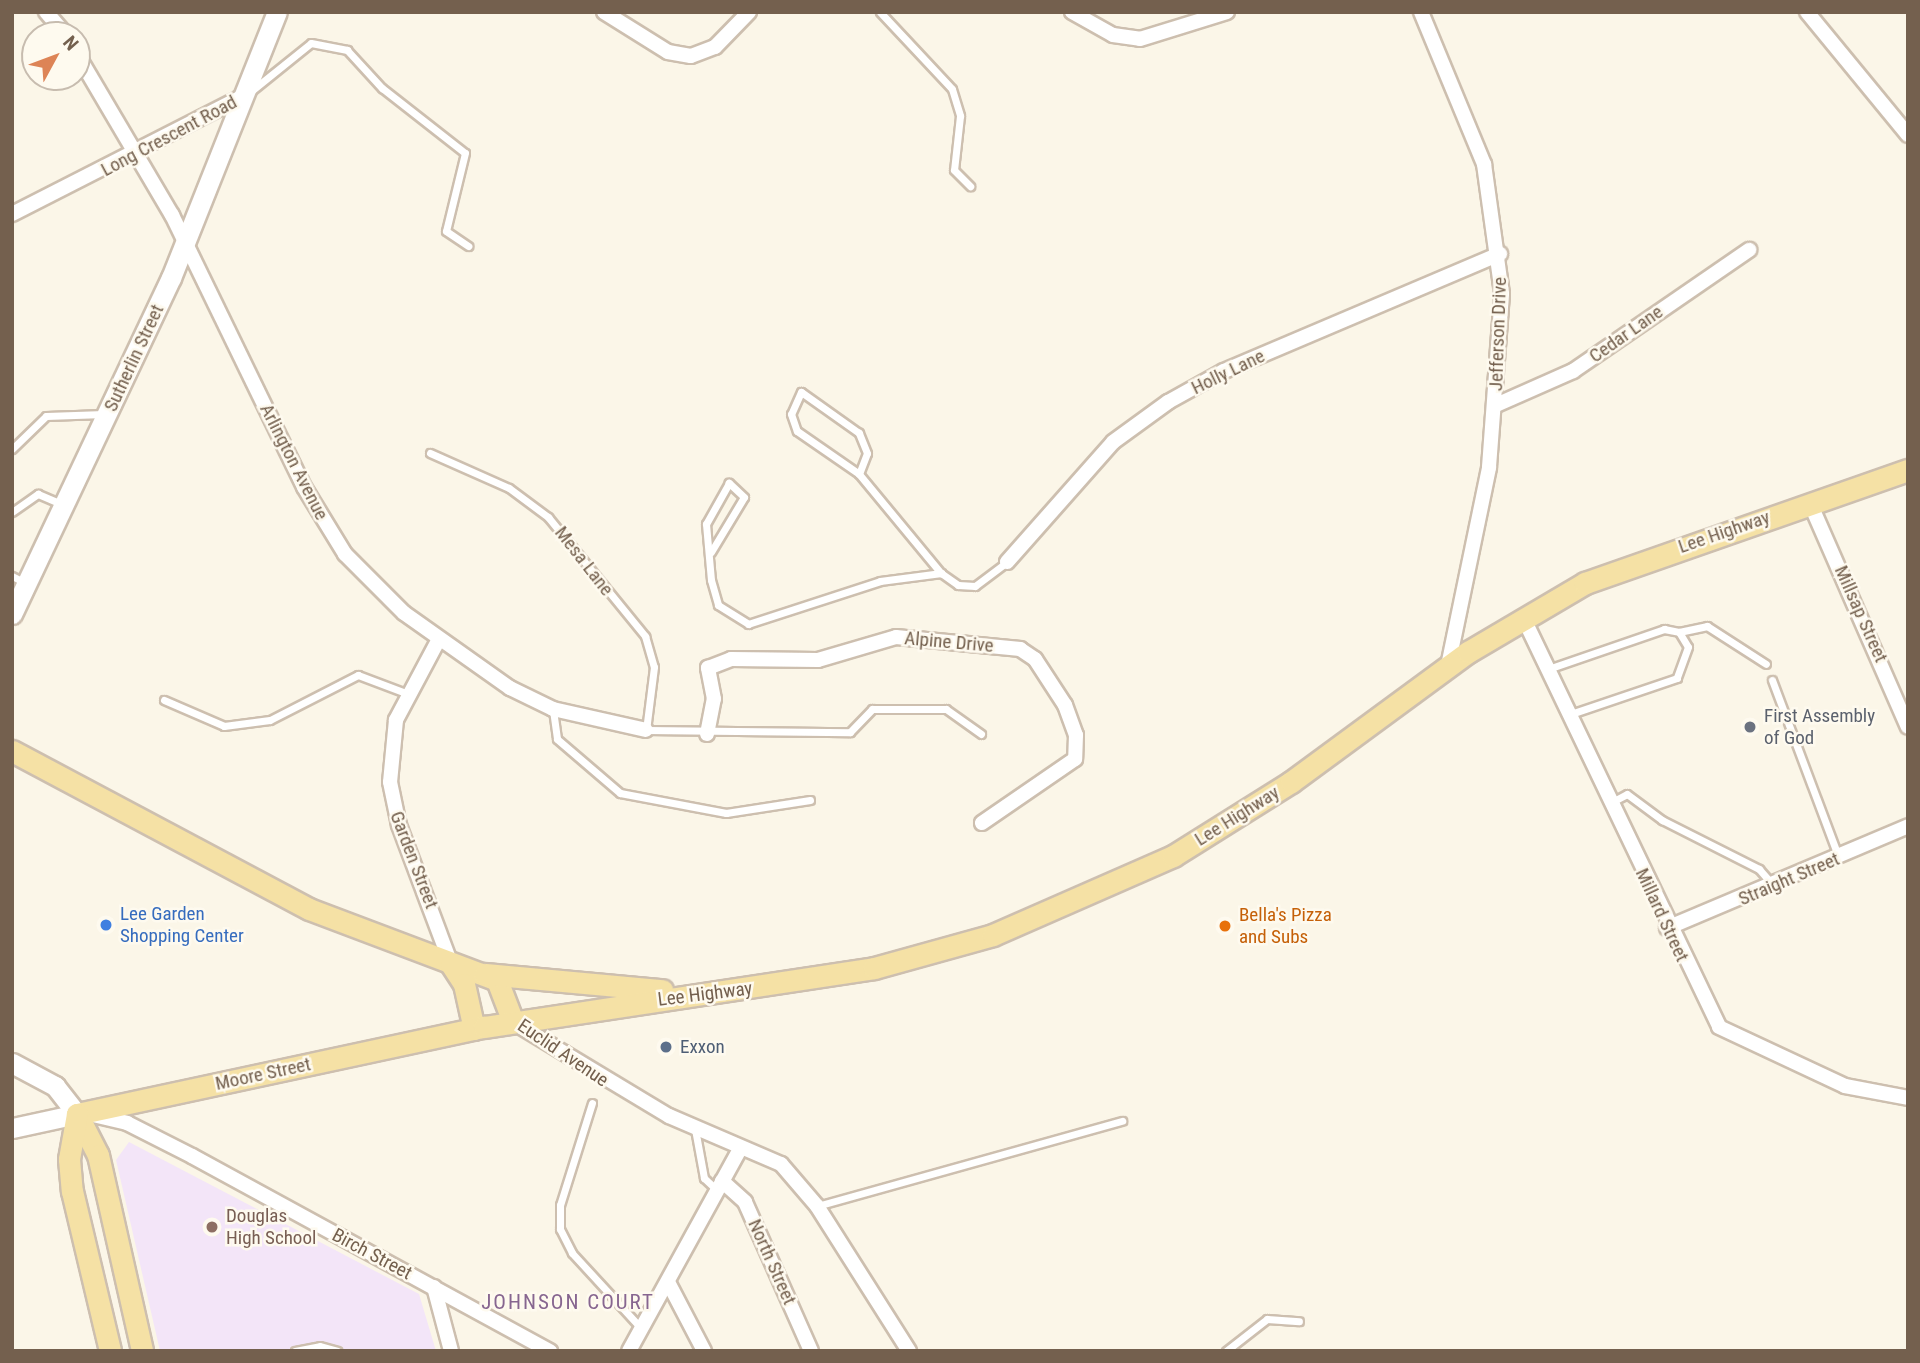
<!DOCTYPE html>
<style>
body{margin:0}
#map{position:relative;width:1920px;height:1363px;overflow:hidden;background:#fbf6e8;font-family:"Roboto Condensed",sans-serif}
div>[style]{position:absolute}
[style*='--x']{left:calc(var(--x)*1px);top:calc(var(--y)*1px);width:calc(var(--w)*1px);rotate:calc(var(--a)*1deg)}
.education>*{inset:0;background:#f3e5f8}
.roads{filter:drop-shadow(2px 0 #cdbfaf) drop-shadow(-2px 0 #cdbfaf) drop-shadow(0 2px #cdbfaf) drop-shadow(0 -2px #cdbfaf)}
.lane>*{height:7px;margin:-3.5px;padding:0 3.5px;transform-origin:3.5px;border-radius:3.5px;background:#fff}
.street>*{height:14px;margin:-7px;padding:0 7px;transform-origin:7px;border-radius:7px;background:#fff}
.secondary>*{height:19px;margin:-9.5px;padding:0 9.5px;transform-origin:9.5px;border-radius:9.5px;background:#fff}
.primary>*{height:21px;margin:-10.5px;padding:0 10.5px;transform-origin:10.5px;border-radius:10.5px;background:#f5e1a5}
.dots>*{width:19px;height:19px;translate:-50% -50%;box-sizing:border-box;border:4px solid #fefaef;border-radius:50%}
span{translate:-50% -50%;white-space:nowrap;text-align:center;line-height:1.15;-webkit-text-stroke:5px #fefaef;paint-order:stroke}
.street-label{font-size:19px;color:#74604e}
.worship-label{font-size:19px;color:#5b616d}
.left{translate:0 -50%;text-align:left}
.shop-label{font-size:19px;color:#366cbe}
.food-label{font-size:19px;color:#c56008}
.service-label{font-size:19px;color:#4e5e75}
.education-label{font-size:19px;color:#785e54}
.neighbourhood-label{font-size:21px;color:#876690;letter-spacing:2px}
.frame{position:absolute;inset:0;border:14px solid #74604e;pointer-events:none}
.north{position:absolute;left:21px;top:21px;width:70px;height:70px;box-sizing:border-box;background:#fefaef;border:2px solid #c7bcaf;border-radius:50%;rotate:49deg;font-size:19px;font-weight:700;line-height:28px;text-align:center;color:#74604e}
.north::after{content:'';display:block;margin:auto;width:24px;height:32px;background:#dd8456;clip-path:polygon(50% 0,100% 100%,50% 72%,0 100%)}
</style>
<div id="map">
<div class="education">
<div style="clip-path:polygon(129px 1142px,419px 1294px,436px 1351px,160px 1351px,116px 1160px)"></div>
</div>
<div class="roads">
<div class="lane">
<div style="--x:880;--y:12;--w:105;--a:46.9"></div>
<div style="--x:952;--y:89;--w:28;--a:73"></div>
<div style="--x:960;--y:116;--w:54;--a:96.3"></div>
<div style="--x:954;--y:170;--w:23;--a:45"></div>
<div style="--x:250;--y:92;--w:78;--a:-38.8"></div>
<div style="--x:311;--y:43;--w:37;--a:11"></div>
<div style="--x:347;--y:50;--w:52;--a:47.4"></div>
<div style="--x:382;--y:88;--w:105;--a:38.1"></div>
<div style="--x:465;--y:153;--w:80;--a:103.7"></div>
<div style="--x:446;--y:231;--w:27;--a:34"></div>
<div style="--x:12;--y:449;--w:47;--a:-44.1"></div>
<div style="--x:46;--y:416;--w:58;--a:-2"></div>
<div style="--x:430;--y:453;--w:86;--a:23.9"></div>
<div style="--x:509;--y:488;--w:49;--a:36.6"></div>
<div style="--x:548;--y:517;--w:154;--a:50.8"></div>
<div style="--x:645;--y:636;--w:32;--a:74"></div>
<div style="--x:654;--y:667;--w:64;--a:97.2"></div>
<div style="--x:646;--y:730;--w:204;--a:0.6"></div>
<div style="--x:850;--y:732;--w:32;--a:-46"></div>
<div style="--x:872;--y:709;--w:74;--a:0"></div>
<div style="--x:946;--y:709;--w:43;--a:35.5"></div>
<div style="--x:859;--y:474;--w:22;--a:-69"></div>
<div style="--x:867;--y:453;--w:22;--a:-112"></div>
<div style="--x:859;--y:433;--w:71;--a:-144.7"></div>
<div style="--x:801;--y:392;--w:24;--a:114"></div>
<div style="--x:791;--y:414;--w:18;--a:71"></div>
<div style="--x:797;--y:431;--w:75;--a:34.7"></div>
<div style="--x:859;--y:474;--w:129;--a:50.4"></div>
<div style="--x:941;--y:573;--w:21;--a:35"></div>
<div style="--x:958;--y:585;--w:17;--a:3"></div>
<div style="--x:975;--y:586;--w:40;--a:-37"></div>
<div style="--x:12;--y:512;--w:32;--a:-35"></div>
<div style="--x:38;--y:494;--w:28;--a:23"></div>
<div style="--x:711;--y:552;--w:64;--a:-59"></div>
<div style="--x:744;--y:497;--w:21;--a:-137"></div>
<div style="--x:729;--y:483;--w:47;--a:119.3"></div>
<div style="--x:706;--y:524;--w:56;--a:84.9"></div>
<div style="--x:711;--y:580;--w:26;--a:74"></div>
<div style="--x:718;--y:605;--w:36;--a:32"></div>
<div style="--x:748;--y:624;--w:139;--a:-18"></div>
<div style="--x:880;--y:581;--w:62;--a:-7.5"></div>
<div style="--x:12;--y:576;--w:16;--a:27"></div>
<div style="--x:1679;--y:632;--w:29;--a:-12"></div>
<div style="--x:1707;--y:626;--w:70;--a:32.8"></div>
<div style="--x:1548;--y:669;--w:123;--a:-19"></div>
<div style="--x:1664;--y:629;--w:15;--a:11"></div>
<div style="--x:1679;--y:632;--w:17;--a:59"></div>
<div style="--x:1688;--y:647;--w:33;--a:110"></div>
<div style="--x:1677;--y:678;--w:115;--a:161.3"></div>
<div style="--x:1772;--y:680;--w:188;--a:69.4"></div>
<div style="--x:164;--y:700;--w:65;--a:23.4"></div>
<div style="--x:224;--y:726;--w:46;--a:-7.4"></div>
<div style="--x:270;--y:720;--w:99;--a:-27.1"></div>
<div style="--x:358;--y:675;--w:51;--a:20.6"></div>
<div style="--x:553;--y:710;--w:29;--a:82"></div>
<div style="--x:557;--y:739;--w:83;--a:40.6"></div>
<div style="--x:620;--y:793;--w:108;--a:10.7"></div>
<div style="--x:726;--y:813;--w:85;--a:-8.8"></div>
<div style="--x:1610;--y:803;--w:19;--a:-28"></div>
<div style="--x:1627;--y:794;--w:44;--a:36.6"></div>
<div style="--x:1662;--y:820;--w:109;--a:26.8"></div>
<div style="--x:1759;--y:869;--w:23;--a:49"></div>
<div style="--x:592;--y:1103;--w:107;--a:107.4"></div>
<div style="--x:560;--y:1205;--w:24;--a:90"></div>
<div style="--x:560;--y:1229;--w:27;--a:63"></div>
<div style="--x:572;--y:1253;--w:102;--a:47.4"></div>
<div style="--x:695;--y:1129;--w:50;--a:79.6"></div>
<div style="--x:704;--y:1178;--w:18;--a:43"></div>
<div style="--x:817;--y:1206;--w:317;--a:-15.6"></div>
<div style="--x:295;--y:1351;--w:25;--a:-11"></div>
<div style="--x:320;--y:1346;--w:18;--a:16"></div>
<div style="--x:1226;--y:1351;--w:52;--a:-38"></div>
<div style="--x:1267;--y:1319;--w:32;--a:4"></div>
</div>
<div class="street">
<div style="--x:46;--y:12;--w:30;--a:49"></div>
<div style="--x:604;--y:12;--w:75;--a:32"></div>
<div style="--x:668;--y:52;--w:23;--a:10"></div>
<div style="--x:691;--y:56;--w:26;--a:-21"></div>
<div style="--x:715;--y:47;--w:49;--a:-45.8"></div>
<div style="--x:1072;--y:12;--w:47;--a:29.3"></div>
<div style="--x:1113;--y:35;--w:27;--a:8"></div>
<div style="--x:1140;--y:39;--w:91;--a:-17.2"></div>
<div style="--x:1421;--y:12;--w:165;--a:67.5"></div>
<div style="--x:1484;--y:164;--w:131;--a:82.1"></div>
<div style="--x:1502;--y:294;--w:174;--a:94.3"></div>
<div style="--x:1489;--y:468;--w:202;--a:101.7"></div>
<div style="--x:1807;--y:12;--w:159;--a:50.6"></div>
<div style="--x:77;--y:54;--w:187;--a:59.5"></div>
<div style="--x:172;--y:215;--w:302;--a:64.1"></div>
<div style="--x:304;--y:487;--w:79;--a:58.5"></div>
<div style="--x:345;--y:554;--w:83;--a:45"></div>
<div style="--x:404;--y:613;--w:130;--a:35.3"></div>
<div style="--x:510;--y:688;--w:48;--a:26"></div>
<div style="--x:553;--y:709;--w:95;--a:12.7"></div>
<div style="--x:12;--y:214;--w:260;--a:-27"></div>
<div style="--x:1496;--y:405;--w:84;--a:-23.8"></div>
<div style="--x:1573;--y:371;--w:214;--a:-34.5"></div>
<div style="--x:1810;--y:503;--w:244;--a:66.4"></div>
<div style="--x:1007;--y:562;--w:160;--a:-48.5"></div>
<div style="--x:1113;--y:442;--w:68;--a:-36"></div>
<div style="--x:1168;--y:402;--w:64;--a:-29"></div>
<div style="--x:1224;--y:371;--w:300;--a:-23"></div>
<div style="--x:1523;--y:617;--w:454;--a:64.4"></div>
<div style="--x:1719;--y:1027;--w:139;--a:25.1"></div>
<div style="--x:1845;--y:1086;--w:64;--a:10.8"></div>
<div style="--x:439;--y:639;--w:92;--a:118"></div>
<div style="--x:396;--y:720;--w:62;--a:95.5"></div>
<div style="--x:390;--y:782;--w:44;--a:78.2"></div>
<div style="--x:399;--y:825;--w:148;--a:69.5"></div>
<div style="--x:707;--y:734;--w:36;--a:-79"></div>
<div style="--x:714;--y:699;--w:32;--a:-101"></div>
<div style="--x:708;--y:668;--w:25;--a:-21"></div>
<div style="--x:731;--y:659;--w:87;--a:0.7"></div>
<div style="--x:818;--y:660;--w:81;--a:-16.4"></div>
<div style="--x:896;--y:637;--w:125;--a:5.5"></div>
<div style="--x:1020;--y:649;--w:18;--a:34"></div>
<div style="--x:1035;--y:659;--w:55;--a:56.9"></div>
<div style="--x:1065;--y:705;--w:32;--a:70"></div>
<div style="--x:1076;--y:735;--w:24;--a:92"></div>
<div style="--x:1075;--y:759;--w:113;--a:145.5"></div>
<div style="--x:1667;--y:928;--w:262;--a:-22.9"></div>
<div style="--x:513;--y:1022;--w:182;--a:31.1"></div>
<div style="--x:669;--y:1116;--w:122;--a:23.2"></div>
<div style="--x:781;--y:1164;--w:55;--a:49.4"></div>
<div style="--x:817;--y:1206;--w:172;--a:57.6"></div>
<div style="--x:93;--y:1115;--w:35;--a:13"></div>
<div style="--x:127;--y:1123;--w:73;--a:26.9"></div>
<div style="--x:192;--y:1156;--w:408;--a:28.6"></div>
<div style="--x:722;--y:1181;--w:31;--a:42"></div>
<div style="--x:745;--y:1202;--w:163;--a:66.1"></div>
<div style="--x:668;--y:1282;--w:78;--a:62.4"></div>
<div style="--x:434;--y:1287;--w:66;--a:75.1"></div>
<div style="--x:629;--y:1351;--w:230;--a:-61.2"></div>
</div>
<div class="secondary">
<div style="--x:12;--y:614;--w:372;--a:-64.7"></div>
<div style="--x:171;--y:278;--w:286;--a:-68.3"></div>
<div style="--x:12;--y:1063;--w:49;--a:28.1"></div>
<div style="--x:55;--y:1086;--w:36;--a:52"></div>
<div style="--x:77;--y:1114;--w:66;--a:167.8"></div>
</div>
<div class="primary">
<div style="--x:12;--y:751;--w:336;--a:28"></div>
<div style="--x:309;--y:909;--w:201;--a:20.7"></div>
<div style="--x:497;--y:980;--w:45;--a:69.1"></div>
<div style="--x:451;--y:964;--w:24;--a:57"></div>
<div style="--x:464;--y:984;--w:46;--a:77.5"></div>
<div style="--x:485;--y:974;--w:178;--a:5.2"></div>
<div style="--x:77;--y:1114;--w:416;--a:-12.1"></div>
<div style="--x:484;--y:1027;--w:394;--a:-8.6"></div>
<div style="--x:874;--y:968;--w:123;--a:-15.5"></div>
<div style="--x:993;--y:935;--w:197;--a:-23.7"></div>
<div style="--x:1173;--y:856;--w:139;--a:-32.1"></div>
<div style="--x:1291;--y:782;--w:220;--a:-36.3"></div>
<div style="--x:1468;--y:652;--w:136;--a:-30.5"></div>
<div style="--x:1585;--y:583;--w:342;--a:-19.3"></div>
<div style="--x:77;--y:1114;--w:46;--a:62.9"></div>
<div style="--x:98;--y:1155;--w:201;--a:77.3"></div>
<div style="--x:77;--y:1114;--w:46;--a:100.1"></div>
<div style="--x:69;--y:1159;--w:32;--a:85"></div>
<div style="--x:72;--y:1191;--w:164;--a:76.6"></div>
</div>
</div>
<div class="dots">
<div style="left:1750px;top:727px;background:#6b7280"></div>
<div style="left:106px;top:925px;background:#3f7fe0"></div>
<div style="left:1225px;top:926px;background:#e8710a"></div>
<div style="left:666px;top:1047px;background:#5c6f8a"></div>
<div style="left:212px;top:1227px;background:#8d6e63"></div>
</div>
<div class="street-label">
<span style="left:169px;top:136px;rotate:-28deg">Long Crescent Road</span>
<span style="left:1498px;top:334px;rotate:-88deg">Jefferson Drive</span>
<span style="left:1626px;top:334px;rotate:-35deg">Cedar Lane</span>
<span style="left:134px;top:358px;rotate:-65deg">Sutherlin Street</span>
<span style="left:1228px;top:372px;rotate:-26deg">Holly Lane</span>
<span style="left:294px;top:462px;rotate:63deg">Arlington Avenue</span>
<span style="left:1724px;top:532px;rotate:-19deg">Lee Highway</span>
<span style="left:584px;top:561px;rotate:52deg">Mesa Lane</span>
<span style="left:1861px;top:614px;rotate:66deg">Millsap Street</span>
<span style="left:949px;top:642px;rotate:5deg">Alpine Drive</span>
<span style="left:1237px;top:816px;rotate:-32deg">Lee Highway</span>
<span style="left:414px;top:860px;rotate:69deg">Garden Street</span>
<span style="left:1789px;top:879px;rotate:-23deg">Straight Street</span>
<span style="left:1662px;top:915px;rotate:65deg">Millard Street</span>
<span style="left:705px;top:994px;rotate:-7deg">Lee Highway</span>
<span style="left:563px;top:1053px;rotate:34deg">Euclid Avenue</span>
<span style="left:263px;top:1074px;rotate:-12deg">Moore Street</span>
<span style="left:372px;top:1254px;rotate:28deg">Birch Street</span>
<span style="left:772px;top:1262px;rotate:66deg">North Street</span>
</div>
<div class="worship-label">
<span class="left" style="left:1764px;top:727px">First Assembly<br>of God</span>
</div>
<div class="shop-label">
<span class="left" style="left:120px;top:925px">Lee Garden<br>Shopping Center</span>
</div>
<div class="food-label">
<span class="left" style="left:1239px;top:926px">Bella's Pizza<br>and Subs</span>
</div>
<div class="service-label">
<span class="left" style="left:680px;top:1047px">Exxon</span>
</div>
<div class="education-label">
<span class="left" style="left:226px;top:1227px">Douglas<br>High School</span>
</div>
<div class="neighbourhood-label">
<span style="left:568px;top:1302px">JOHNSON COURT</span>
</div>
<div class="frame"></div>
<div class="north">N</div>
</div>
